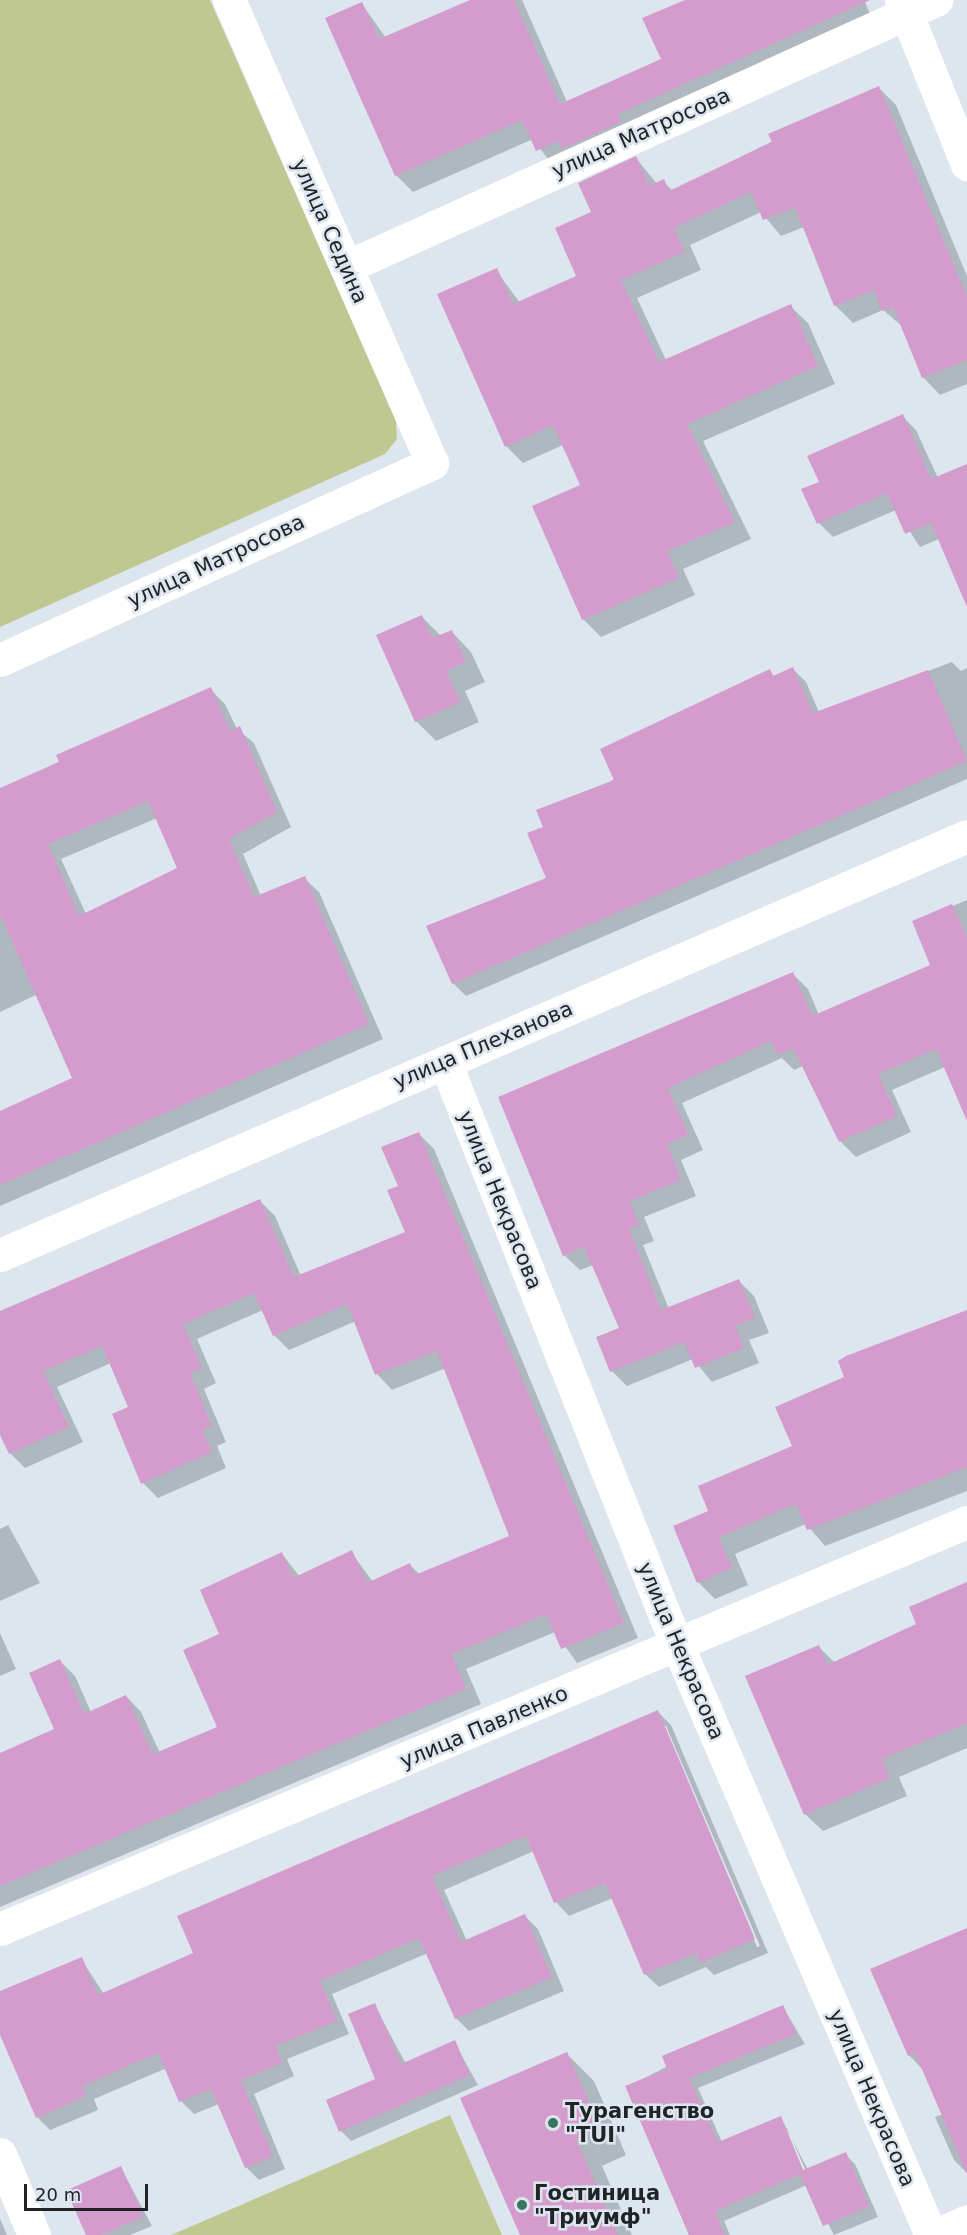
<!DOCTYPE html>
<meta charset="utf-8">
<style>
body{margin:0}
#map{position:relative;width:967px;height:2235px;overflow:hidden;background:#dde6ef;font-family:"DejaVu Sans",sans-serif}
div>[style]{position:absolute}
[style*='--x']{left:calc(var(--x)*1px);top:calc(var(--y)*1px);width:calc(var(--w)*1px);rotate:calc(var(--a)*1deg)}
.green>*{inset:0;background:#bfc891}
.shadow>*{inset:0;background:#0003}
.building>*{inset:0;background:#d49ccc;transform-origin:0 0}
.street>*{height:33px;margin:-16.5px;padding:0 16.5px;transform-origin:16.5px;border-radius:16.5px;background:#fff}
.secondary>*{height:33px;margin:-16.5px;padding:0 16.5px;transform-origin:16.5px;border-radius:16.5px;background:#fff}
.dots>*{width:16px;height:16px;translate:-50% -50%;box-sizing:border-box;border:3px solid #dde6ef;border-radius:50%}
span{translate:-50% -50%;white-space:nowrap;text-align:center;line-height:1.15;-webkit-text-stroke:5px #dde6ef;paint-order:stroke}
.street-label{font-size:21px;color:#202427}
.poi-label{font-size:21px;color:#202427;font-weight:700}
.left{translate:0 -50%;text-align:left}
.scale{position:absolute;left:24px;top:2184px;width:124px;height:27px;box-sizing:border-box;border:3px solid #202427;border-top:0;padding-left:8px;font-size:18px;line-height:21px;white-space:nowrap;color:#202427;-webkit-text-stroke:4px #dde6ef;paint-order:stroke}
</style>
<div id="map">
<div class="green">
<div style="clip-path:polygon(0 0,210px 0,396px 421px,397px 439px,385px 454px,0 627px)"></div>
<div style="clip-path:polygon(450px 2115px,502px 2235px,171px 2235px)"></div>
</div>
<div class="shadow">
<div style="clip-path:polygon(471px 0,522px 0,567px 102px,663px 59px,689px 0,864px 0,874px 23px,554px 167px,533px 139px,413px 192px,396px 175px,327px 19px,362px 4px,386px 38px)"></div>
<div style="clip-path:polygon(879px 88px,896px 105px,967px 276px,967px 384px,940px 395px,923px 377px,903px 327px,883px 310px,853px 323px,836px 306px,804px 227px,781px 236px,761px 212px,690px 245px,701px 270px,637px 298px,666px 360px,790px 306px,808px 323px,835px 384px,703px 441px,751px 539px,683px 569px,695px 595px,601px 637px,583px 619px,534px 507px,582px 486px,563px 445px,523px 463px,506px 446px,496px 270px,520px 303px,578px 277px,593px 212px,636px 158px,657px 184px,663px 181px,673px 191px)"></div>
<div style="clip-path:polygon(902px 416px,916px 430px,938px 478px,967px 466px,967px 579px,939px 539px,920px 547px,896px 510px,833px 537px,819px 523px,820px 483px)"></div>
<div style="clip-path:polygon(421px 616px,441px 636px,452px 632px,471px 652px,485px 682px,465px 691px,479px 722px,436px 741px,416px 721px,378px 636px)"></div>
<div style="clip-path:polygon(952px 662px,961px 671px,967px 668px,967px 779px,466px 996px,453px 983px,548px 879px,545px 827px,769px 671px,775px 677px,793px 669px,806px 682px,819px 712px)"></div>
<div style="clip-path:polygon(evenodd,210px 689px,225px 704px,237px 729px,254px 743px,291px 827px,243px 854px,261px 896px,304px 878px,319px 892px,383px 1039px,0 1206px,0 1112px,74px 1079px,36px 995px,0 1012px,0 790px,210px 689px,157px 818px,179px 868px,86px 914px,61px 859px,157px 818px)"></div>
<div style="clip-path:polygon(967px 900px,967px 1117px,945px 1067px,892px 1090px,911px 1132px,856px 1157px,840px 1141px,803px 1066px,794px 1070px,782px 1058px,682px 1103px,703px 1150px,681px 1160px,696px 1196px,644px 1217px,654px 1241px,643px 1245px,669px 1309px,739px 1281px,754px 1296px,769px 1333px,749px 1340px,759px 1363px,712px 1382px,693px 1359px,627px 1386px,612px 1371px,621px 1328px,594px 1265px,580px 1270px,564px 1255px,500px 1098px,793px 974px,808px 989px,819px 1015px,932px 966px,914px 922px)"></div>
<div style="clip-path:polygon(419px 1134px,434px 1149px,638px 1638px,577px 1663px,555px 1632px,466px 1669px,481px 1704px,0 1907px,0 1754px,56px 1730px,60px 1661px,75px 1676px,91px 1712px,126px 1696px,141px 1712px,160px 1753px,219px 1728px,221px 1635px,282px 1554px,300px 1577px,351px 1552px,373px 1582px,410px 1565px,420px 1575px,511px 1537px,446px 1368px,392px 1390px,377px 1374px,356px 1321px,289px 1350px,274px 1335px,263px 1310px,197px 1339px,216px 1383px,204px 1389px,226px 1442px,217px 1446px,226px 1468px,158px 1498px,143px 1483px,130px 1408px,111px 1363px,57px 1387px,83px 1442px,25px 1468px,10px 1453px,0 1432px,0 1312px,260px 1201px,275px 1216px,301px 1276px,407px 1233px,399px 1187px)"></div>
<div style="clip-path:polygon(967px 1311px,967px 1491px,825px 1546px,806px 1524px,735px 1554px,748px 1585px,715px 1599px,698px 1582px,710px 1512px,794px 1447px,846px 1378px)"></div>
<div style="clip-path:polygon(8px 1525px,40px 1583px,0 1601px,0 1529px)"></div>
<div style="clip-path:polygon(967px 1584px,967px 1748px,899px 1777px,907px 1796px,823px 1831px,805px 1814px,819px 1647px,835px 1663px,918px 1624px)"></div>
<div style="clip-path:polygon(0 1633px,16px 1669px,0 1676px)"></div>
<div style="clip-path:polygon(evenodd,658px 1712px,671px 1725px,768px 1953px,714px 1975px,706px 1967px,659px 1987px,645px 1974px,613px 1898px,569px 1916px,556px 1902px,534px 1851px,444px 1890px,467px 1941px,525px 1916px,538px 1929px,564px 1991px,469px 2031px,456px 2018px,428px 1953px,332px 1994px,349px 2034px,287px 2059px,294px 2076px,254px 2094px,285px 2169px,259px 2180px,246px 2167px,219px 2104px,194px 2114px,181px 2101px,167px 2068px,94px 2099px,98px 2110px,50px 2130px,37px 2117px,0 2031px,0 1993px,81px 1959px,104px 1994px,195px 1954px,658px 1712px,663px 1726px,666px 1726px,760px 1946px,757px 1947px,663px 1726px)"></div>
<div style="clip-path:polygon(967px 1930px,967px 2173px,954px 2160px,935px 2117px,943px 2114px,924px 2071px,909px 2055px)"></div>
<div style="clip-path:polygon(374px 2004px,406px 2064px,454px 2042px,478px 2085px,351px 2141px,341px 2131px,376px 2080px)"></div>
<div style="clip-path:polygon(evenodd,783px 2007px,805px 2044px,698px 2088px,722px 2142px,781px 2118px,808px 2170px,845px 2154px,855px 2164px,878px 2217px,834px 2235px,807px 2185px,724px 2221px,730px 2235px,689px 2235px,627px 2087px,783px 2007px,784px 2128px,787px 2128px,808px 2176px,805px 2177px,784px 2128px)"></div>
<div style="clip-path:polygon(567px 2054px,594px 2081px,626px 2155px,602px 2166px,632px 2235px,521px 2235px)"></div>
<div style="clip-path:polygon(121px 2168px,152px 2226px,130px 2235px,87px 2235px,68px 2191px)"></div>
<div style="clip-path:polygon(0 2219px,7px 2235px,0 2235px)"></div>
</div>
<div class="building">
<div style="clip-path:polygon(470px 0,514px 0,560px 104px,661px 59px,642px 18px,685px 0,870px 0,618px 114px,621px 122px,562px 149px,559px 141px,536px 151px,522px 120px,395px 176px,325px 18px,362px 2px,379px 39px)"></div>
<div style="clip-path:polygon(879px 86px,967px 297px,967px 360px,922px 378px,893px 307px,882px 311px,874px 290px,834px 306px,795px 207px,763px 220px,751px 192px,674px 228px,685px 252px,621px 280px,659px 362px,791px 304px,818px 366px,687px 424px,735px 522px,667px 551px,679px 578px,582px 620px,532px 506px,580px 485px,553px 425px,505px 447px,437px 294px,497px 268px,513px 304px,576px 276px,555px 228px,591px 212px,578px 183px,636px 156px,649px 186px,664px 179px,669px 191px,772px 142px,768px 134px)"></div>
<div style="clip-path:polygon(903px 414px,931px 479px,967px 464px,967px 607px,931px 523px,905px 534px,887px 493px,817px 524px,801px 489px,819px 482px,807px 456px)"></div>
<div style="clip-path:polygon(422px 615px,432px 638px,452px 630px,466px 662px,446px 671px,461px 702px,415px 722px,376px 635px)"></div>
<div style="clip-path:polygon(793px 667px,813px 713px,928px 670px,967px 761px,452px 984px,426px 926px,546px 878px,527px 833px,543px 827px,536px 810px,614px 780px,600px 749px,770px 669px,773px 676px)"></div>
<div style="clip-path:polygon(evenodd,211px 687px,230px 731px,240px 726px,277px 812px,229px 839px,254px 897px,305px 876px,369px 1024px,0 1185px,0 1111px,72px 1078px,0 914px,0 788px,59px 762px,56px 755px,211px 687px,148px 801px,177px 868px,79px 916px,48px 844px,148px 801px)"></div>
<div style="clip-path:polygon(952px 904px,967px 938px,967px 1121px,936px 1049px,878px 1074px,897px 1116px,839px 1142px,793px 1048px,777px 1055px,771px 1041px,668px 1088px,688px 1135px,667px 1144px,681px 1180px,630px 1201px,639px 1225px,629px 1229px,661px 1310px,739px 1279px,755px 1318px,735px 1325px,744px 1348px,695px 1368px,684px 1342px,610px 1372px,596px 1337px,619px 1328px,584px 1247px,563px 1256px,498px 1097px,793px 972px,812px 1016px,930px 965px,912px 921px)"></div>
<div style="clip-path:polygon(419px 1132px,624px 1623px,561px 1649px,546px 1614px,452px 1654px,466px 1689px,0 1886px,0 1753px,54px 1729px,29px 1673px,60px 1659px,84px 1714px,126px 1695px,153px 1754px,217px 1727px,183px 1650px,219px 1634px,200px 1590px,282px 1552px,293px 1578px,352px 1550px,367px 1583px,410px 1563px,415px 1575px,509px 1536px,437px 1351px,375px 1375px,347px 1304px,273px 1336px,254px 1293px,183px 1324px,202px 1368px,190px 1373px,212px 1426px,202px 1430px,212px 1452px,141px 1484px,112px 1414px,128px 1407px,102px 1346px,43px 1371px,69px 1427px,9px 1454px,0 1435px,0 1311px,260px 1199px,294px 1277px,405px 1232px,387px 1190px,398px 1186px,381px 1147px)"></div>
<div style="clip-path:polygon(967px 1310px,967px 1467px,807px 1530px,796px 1504px,719px 1537px,732px 1568px,697px 1583px,673px 1526px,708px 1511px,698px 1486px,792px 1446px,775px 1407px,844px 1377px,838px 1361px,846px 1356px)"></div>
<div style="clip-path:polygon(967px 1582px,967px 1723px,882px 1759px,890px 1778px,804px 1815px,745px 1676px,819px 1645px,827px 1665px,916px 1624px,909px 1607px)"></div>
<div style="clip-path:polygon(658px 1710px,755px 1939px,700px 1963px,696px 1953px,644px 1975px,605px 1883px,554px 1903px,526px 1836px,432px 1876px,461px 1942px,525px 1914px,552px 1977px,455px 2019px,419px 1938px,320px 1981px,337px 2021px,275px 2046px,282px 2063px,241px 2080px,273px 2156px,245px 2168px,211px 2089px,179px 2102px,158px 2053px,82px 2086px,86px 2096px,36px 2118px,0 2035px,0 1991px,82px 1957px,98px 1995px,193px 1953px,177px 1916px)"></div>
<div style="clip-path:polygon(967px 1928px,967px 2174px,915px 2053px,908px 2056px,870px 1969px)"></div>
<div style="clip-path:polygon(375px 2003px,401px 2064px,455px 2040px,470px 2075px,339px 2132px,326px 2100px,375px 2079px,348px 2014px)"></div>
<div style="clip-path:polygon(783px 2005px,796px 2034px,689px 2078px,718px 2142px,781px 2116px,803px 2170px,846px 2152px,869px 2206px,823px 2226px,800px 2174px,715px 2211px,725px 2235px,689px 2235px,625px 2086px,667px 2069px,662px 2056px)"></div>
<div style="clip-path:polygon(567px 2052px,600px 2128px,576px 2139px,618px 2235px,520px 2235px,460px 2098px)"></div>
<div style="left:121px;top:2166px;width:55px;height:60px;rotate:66deg"></div>
</div>
<div class="street">
<div style="--x:901;--y:0;--w:177;--a:68.1"></div>
<div style="--x:346;--y:267;--w:648;--a:-24.35"></div>
<div style="--x:0;--y:660;--w:475;--a:-24.5"></div>
<div style="--x:432;--y:463;--w:506;--a:-113.67"></div>
<div style="--x:445;--y:1062;--w:596;--a:68.34"></div>
<div style="--x:665;--y:1616;--w:674;--a:66.75"></div>
<div style="--x:0;--y:1255;--w:1054;--a:-23.43"></div>
<div style="--x:0;--y:1929;--w:1049;--a:-22.83"></div>
<div style="--x:0;--y:2154;--w:88;--a:67.2"></div>
</div>
<div class="secondary">
<div style="--x:936;--y:2235;--w:34;--a:-24"></div>
</div>
<div class="dots">
<div style="left:553px;top:2123px;background:#39755f"></div>
<div style="left:522px;top:2205px;background:#39755f"></div>
</div>
<div class="street-label">
<span style="left:641px;top:133px;rotate:-24deg">улица Матросова</span>
<span style="left:330px;top:231px;rotate:66deg">улица Седина</span>
<span style="left:216px;top:561px;rotate:-25deg">улица Матросова</span>
<span style="left:483px;top:1045px;rotate:-23deg">улица Плеханова</span>
<span style="left:500px;top:1200px;rotate:68deg">улица Некрасова</span>
<span style="left:681px;top:1651px;rotate:67deg">улица Некрасова</span>
<span style="left:484px;top:1727px;rotate:-23deg">улица Павленко</span>
<span style="left:872px;top:2098px;rotate:67deg">улица Некрасова</span>
</div>
<div class="poi-label">
<span class="left" style="left:565px;top:2123px">Турагенство<br>"TUI"</span>
<span class="left" style="left:534px;top:2205px">Гостиница<br>"Триумф"</span>
</div>
<div class="scale">20 m</div>
</div>
